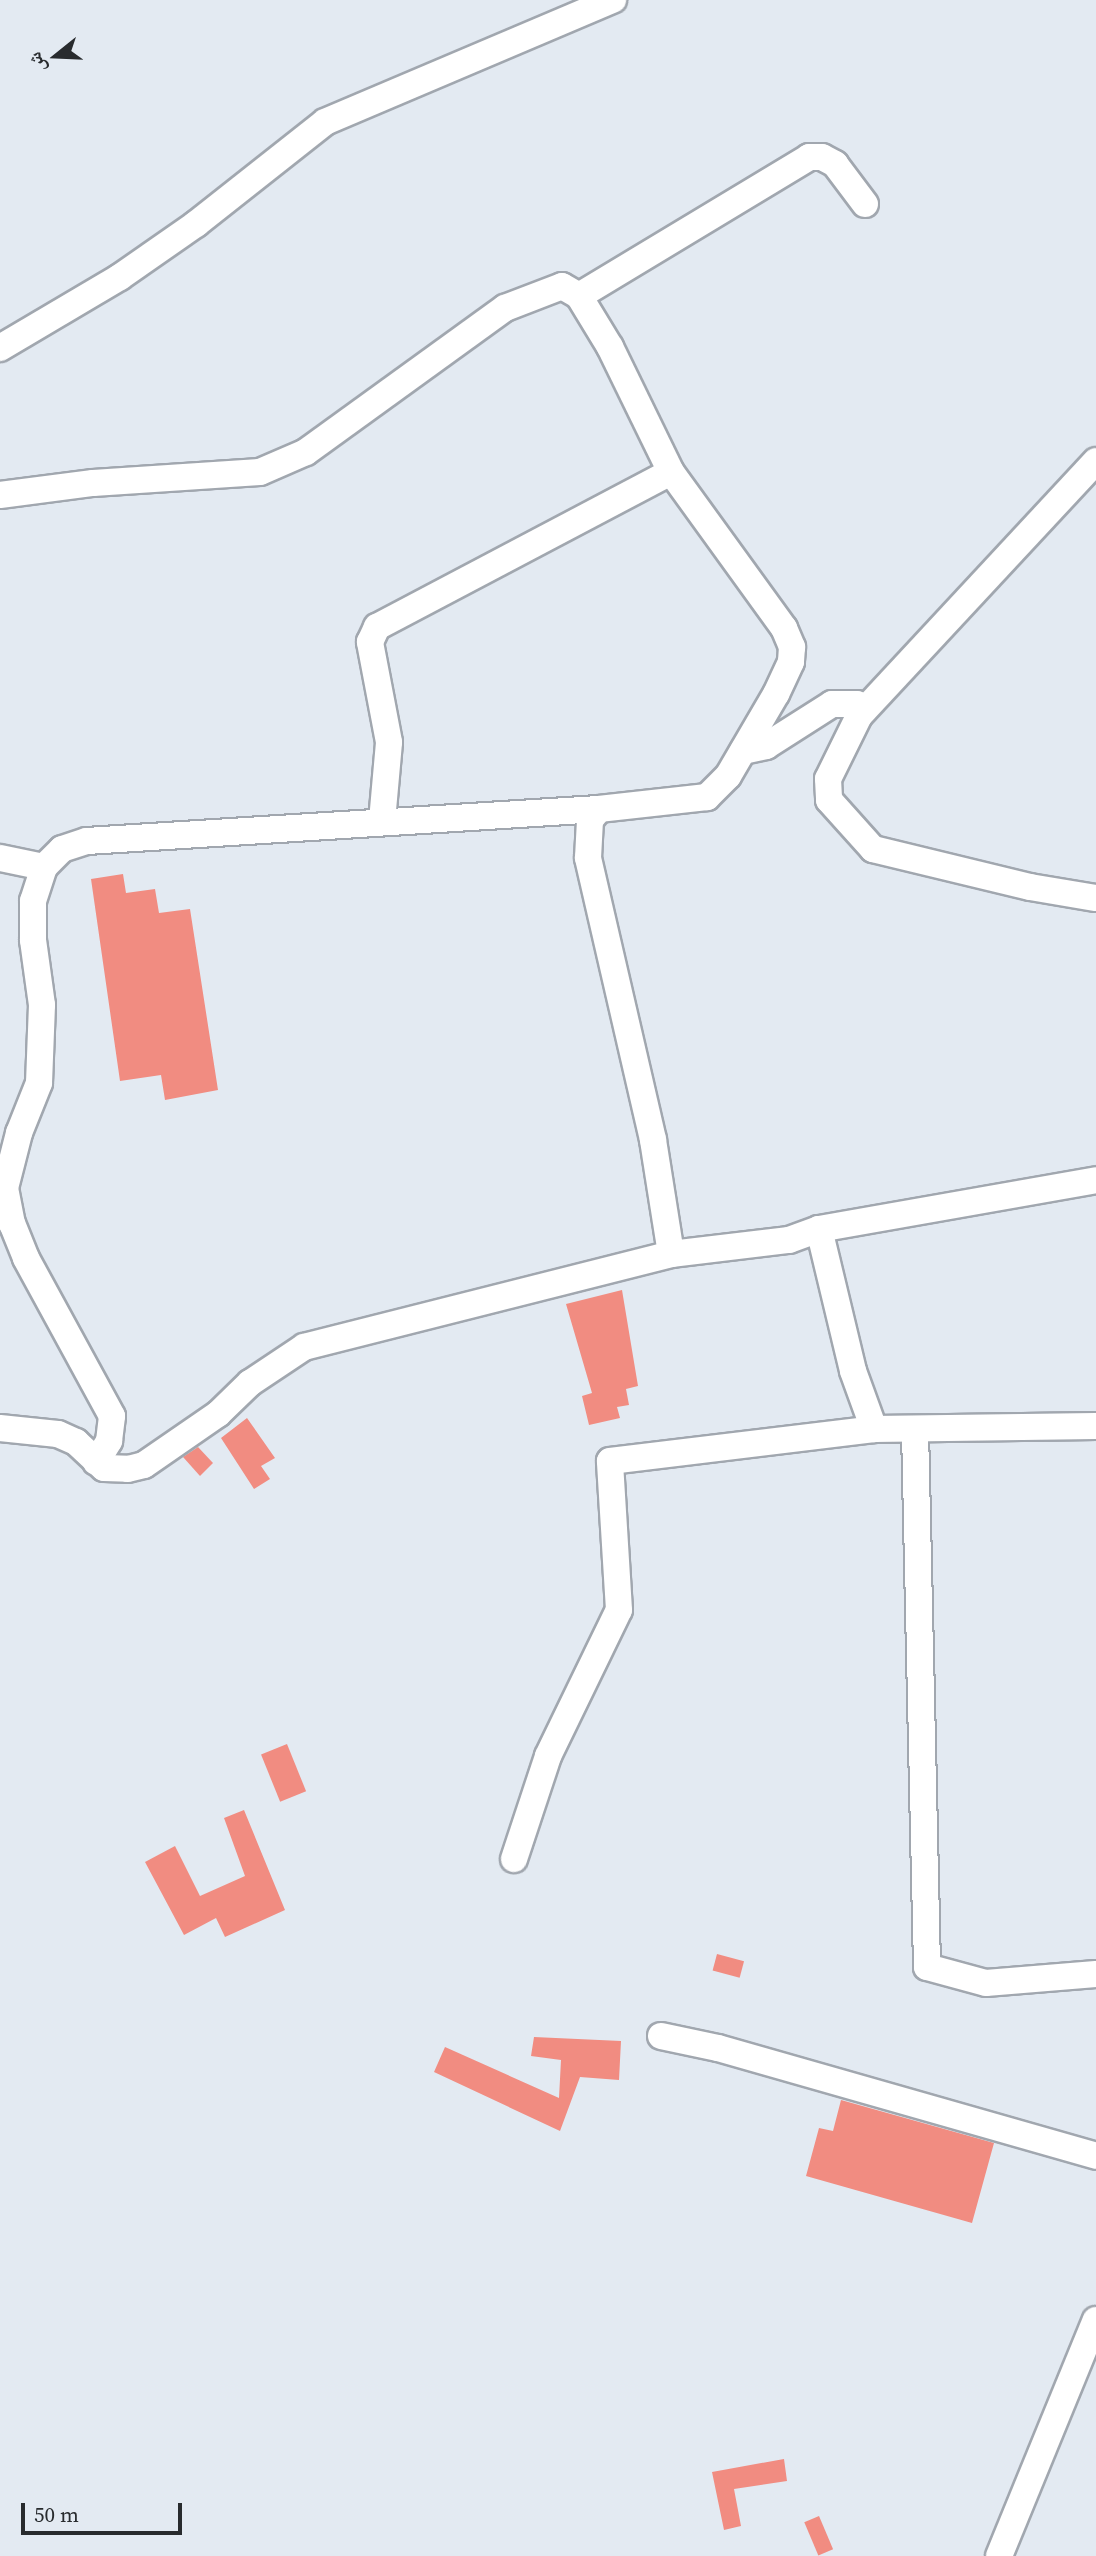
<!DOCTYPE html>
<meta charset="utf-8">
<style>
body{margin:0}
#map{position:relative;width:1096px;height:2556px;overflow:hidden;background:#e3eaf2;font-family:"Source Serif 4","Noto Naskh Arabic",serif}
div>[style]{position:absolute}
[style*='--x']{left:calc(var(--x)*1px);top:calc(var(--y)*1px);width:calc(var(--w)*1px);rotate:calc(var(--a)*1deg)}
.building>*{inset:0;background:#f18c81;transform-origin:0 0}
.roads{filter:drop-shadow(2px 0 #a1a7af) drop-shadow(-2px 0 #a1a7af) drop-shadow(0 2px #a1a7af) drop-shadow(0 -2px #a1a7af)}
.street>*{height:26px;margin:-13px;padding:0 13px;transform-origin:13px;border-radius:13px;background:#fff}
span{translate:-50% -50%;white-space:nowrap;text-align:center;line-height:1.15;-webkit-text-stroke:5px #e3eaf2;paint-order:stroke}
.north{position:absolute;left:21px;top:21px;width:70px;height:70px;-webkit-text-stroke:5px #e3eaf2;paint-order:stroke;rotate:252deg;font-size:19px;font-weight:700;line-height:28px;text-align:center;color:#282b2e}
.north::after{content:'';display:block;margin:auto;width:24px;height:32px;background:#282b2e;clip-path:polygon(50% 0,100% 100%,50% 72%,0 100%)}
.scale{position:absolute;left:21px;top:2503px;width:161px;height:32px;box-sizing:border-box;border:4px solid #282b2e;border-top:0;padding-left:9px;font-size:21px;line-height:24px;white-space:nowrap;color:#282b2e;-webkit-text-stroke:5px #e3eaf2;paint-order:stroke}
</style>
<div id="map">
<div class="building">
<div style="clip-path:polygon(123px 874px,126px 893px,155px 889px,159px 913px,190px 909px,218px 1090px,165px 1100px,161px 1075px,120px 1081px,91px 879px)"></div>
<div style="clip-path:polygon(622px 1290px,638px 1386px,626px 1389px,629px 1405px,617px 1407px,620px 1418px,589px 1425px,582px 1396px,592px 1393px,566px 1304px)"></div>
<div style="clip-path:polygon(247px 1418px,275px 1458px,261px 1466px,270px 1479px,254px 1489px,221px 1438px)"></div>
<div style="clip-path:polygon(198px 1447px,213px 1463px,200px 1476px,183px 1457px)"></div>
<div style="left:287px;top:1744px;width:51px;height:28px;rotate:68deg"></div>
<div style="clip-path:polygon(244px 1810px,285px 1910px,225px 1937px,216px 1918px,184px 1935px,145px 1862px,175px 1846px,200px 1896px,245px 1876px,224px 1818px)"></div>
<div style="left:717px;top:1954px;width:28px;height:17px;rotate:15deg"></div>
<div style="clip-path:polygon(534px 2037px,621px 2041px,619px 2080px,580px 2077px,560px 2131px,434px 2072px,445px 2047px,559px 2098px,561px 2060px,531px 2056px)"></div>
<div style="clip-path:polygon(841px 2100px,994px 2143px,972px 2223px,806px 2176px,819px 2128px,833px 2131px)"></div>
<div style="clip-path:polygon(784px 2459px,787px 2481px,734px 2489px,741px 2526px,724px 2530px,712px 2472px)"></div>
<div style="left:819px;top:2516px;width:36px;height:16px;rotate:67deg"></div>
</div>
<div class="roads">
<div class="street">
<div style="--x:579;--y:296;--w:269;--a:-31.1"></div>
<div style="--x:809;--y:157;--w:13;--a:0"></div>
<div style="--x:822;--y:157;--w:15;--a:28"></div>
<div style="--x:835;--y:164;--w:50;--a:53.1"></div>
<div style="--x:0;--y:348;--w:139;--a:-30.6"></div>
<div style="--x:120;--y:277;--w:93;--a:-34.9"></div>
<div style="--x:196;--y:224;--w:164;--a:-38.3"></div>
<div style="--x:325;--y:122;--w:313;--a:-23"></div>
<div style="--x:0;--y:495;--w:94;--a:-7.4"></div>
<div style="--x:93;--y:483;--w:167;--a:-3.8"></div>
<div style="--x:260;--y:472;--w:50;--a:-23.5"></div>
<div style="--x:306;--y:452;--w:246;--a:-35.9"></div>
<div style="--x:505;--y:308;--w:61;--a:-21.1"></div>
<div style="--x:562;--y:286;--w:20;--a:30"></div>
<div style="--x:579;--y:296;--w:60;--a:58.7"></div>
<div style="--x:610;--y:347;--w:139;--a:64"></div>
<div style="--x:671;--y:472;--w:193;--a:54.1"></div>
<div style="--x:784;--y:628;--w:21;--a:67"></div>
<div style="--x:792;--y:647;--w:15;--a:94"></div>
<div style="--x:791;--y:662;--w:35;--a:115"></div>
<div style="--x:776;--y:694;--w:95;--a:120.3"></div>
<div style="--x:728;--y:776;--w:30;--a:135"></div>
<div style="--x:707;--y:797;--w:109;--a:173.7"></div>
<div style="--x:599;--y:809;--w:14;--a:129"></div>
<div style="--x:590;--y:820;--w:38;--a:93"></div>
<div style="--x:588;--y:858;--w:289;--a:77"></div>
<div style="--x:653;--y:1140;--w:115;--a:81"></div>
<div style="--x:671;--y:1254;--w:119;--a:-6.8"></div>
<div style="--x:789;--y:1240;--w:32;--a:-20"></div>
<div style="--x:819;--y:1229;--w:146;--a:76.5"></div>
<div style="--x:853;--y:1371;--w:62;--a:70.1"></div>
<div style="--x:859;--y:716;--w:348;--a:-47.1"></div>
<div style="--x:743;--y:751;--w:24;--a:-12"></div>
<div style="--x:766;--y:746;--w:78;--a:-32.5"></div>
<div style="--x:832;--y:704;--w:25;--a:0"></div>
<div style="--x:857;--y:704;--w:12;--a:81"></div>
<div style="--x:859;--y:716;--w:70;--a:116.2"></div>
<div style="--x:828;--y:779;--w:21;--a:87"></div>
<div style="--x:829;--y:800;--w:66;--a:48.1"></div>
<div style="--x:873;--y:849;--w:162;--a:13.6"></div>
<div style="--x:1030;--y:887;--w:67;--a:9.5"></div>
<div style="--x:382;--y:821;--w:79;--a:-84.9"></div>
<div style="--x:389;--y:742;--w:102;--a:-100.8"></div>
<div style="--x:370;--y:642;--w:17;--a:-65"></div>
<div style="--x:377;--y:627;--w:332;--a:-27.8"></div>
<div style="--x:0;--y:858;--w:45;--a:11.6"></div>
<div style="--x:819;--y:1229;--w:281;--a:-10"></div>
<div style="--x:0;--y:1428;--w:58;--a:5.9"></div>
<div style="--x:58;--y:1434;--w:20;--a:24"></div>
<div style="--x:76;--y:1442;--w:38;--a:43"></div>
<div style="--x:104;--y:1468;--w:24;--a:2"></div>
<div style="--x:128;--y:1469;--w:16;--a:-14"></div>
<div style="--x:144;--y:1465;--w:90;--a:-34.6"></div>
<div style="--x:218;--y:1414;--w:45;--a:-44.1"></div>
<div style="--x:250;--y:1383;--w:65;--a:-33.7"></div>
<div style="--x:304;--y:1347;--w:379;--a:-14.2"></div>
<div style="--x:915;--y:1430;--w:537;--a:88.72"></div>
<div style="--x:927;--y:1967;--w:61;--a:15.2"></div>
<div style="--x:986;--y:1983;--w:110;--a:-4.7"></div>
<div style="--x:96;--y:1462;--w:25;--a:-58"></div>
<div style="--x:109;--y:1441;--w:25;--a:-83"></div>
<div style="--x:112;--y:1416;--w:180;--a:-118.6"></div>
<div style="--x:26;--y:1258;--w:37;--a:-112"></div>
<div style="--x:12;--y:1224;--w:37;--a:-101"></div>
<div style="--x:5;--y:1188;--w:57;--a:-75.7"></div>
<div style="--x:19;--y:1133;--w:54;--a:-68.2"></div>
<div style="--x:39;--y:1083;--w:78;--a:-87.8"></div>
<div style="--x:42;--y:1005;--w:66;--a:-97.9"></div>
<div style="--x:33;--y:940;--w:39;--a:-90"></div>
<div style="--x:33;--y:901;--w:36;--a:-72"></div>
<div style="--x:44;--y:867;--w:25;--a:-45"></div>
<div style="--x:62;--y:849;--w:26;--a:-18"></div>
<div style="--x:87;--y:841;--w:513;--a:-3.58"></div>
<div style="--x:514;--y:1859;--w:108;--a:-71.7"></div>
<div style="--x:548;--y:1756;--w:162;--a:-64.1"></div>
<div style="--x:619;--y:1610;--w:149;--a:-93.5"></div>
<div style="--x:610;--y:1461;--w:266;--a:-6.9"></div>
<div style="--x:874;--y:1429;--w:222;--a:-0.8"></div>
<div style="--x:661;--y:2036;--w:58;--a:11.9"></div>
<div style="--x:718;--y:2048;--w:393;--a:15.9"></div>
<div style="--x:999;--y:2556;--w:255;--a:-67.7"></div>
</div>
</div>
<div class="north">ش</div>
<div class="scale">50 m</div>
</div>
